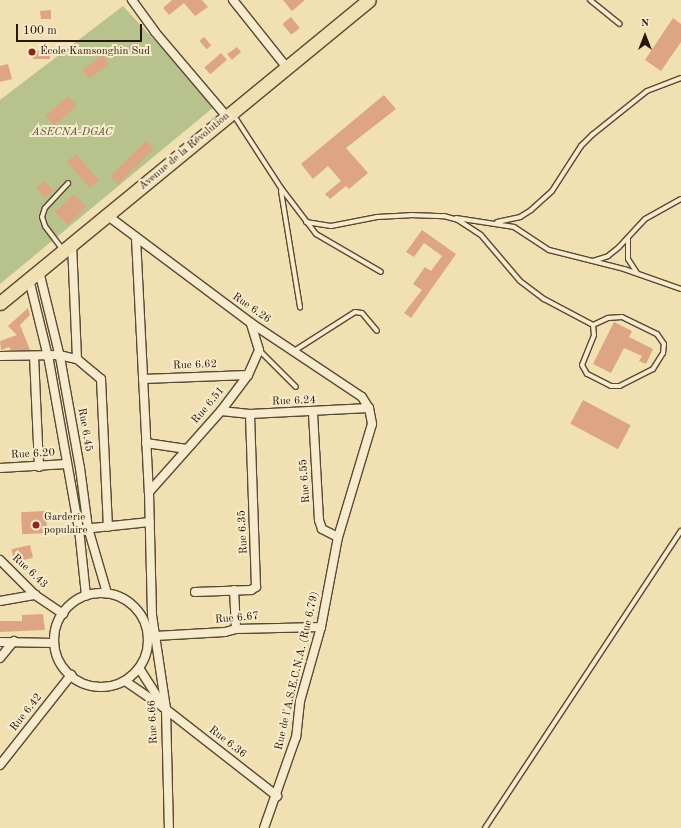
<!DOCTYPE html>
<meta charset="utf-8">
<style>
body{margin:0}
#map{position:relative;width:681px;height:828px;overflow:hidden;background:#f1e0b1;font-family:"Old Standard TT",serif}
div>[style]{position:absolute}
[style*='--x']{left:calc(var(--x)*1px);top:calc(var(--y)*1px);width:calc(var(--w)*1px);rotate:calc(var(--a)*1deg)}
.green>*{inset:0;background:#b8c28d}
.building>*{inset:0;background:#dea583;transform-origin:0 0}
.roads{filter:drop-shadow(1px 0 #5b4834) drop-shadow(-1px 0 #5b4834) drop-shadow(0 1px #5b4834) drop-shadow(0 -1px #5b4834)}
.lane>*{height:4px;margin:-2px;padding:0 2px;transform-origin:2px;border-radius:2px;background:#f6ebcc}
.street>*{height:8px;margin:-4px;padding:0 4px;transform-origin:4px;border-radius:4px;background:#f6ebcc}
.street>.ring{margin:-4px;padding:0;box-sizing:content-box;background:none;border:8px solid #f6ebcc;border-radius:50%}
.primary>*{height:13px;margin:-6.5px;padding:0 6.5px;transform-origin:6.5px;border-radius:6.5px;background:#f1e0b1}
.dots>*{width:11px;height:11px;translate:-50% -50%;box-sizing:border-box;border:2px solid #f6ebcc;border-radius:50%}
span{translate:-50% -50%;white-space:nowrap;text-align:center;line-height:1.15;-webkit-text-stroke:4px #f6ebcc;paint-order:stroke}
.poi-label{font-size:11px;color:#29150a}
.left{translate:0 -50%;text-align:left}
.park-label{font-size:11px;color:#5b5238;font-style:italic}
.street-label{font-size:11px;color:#29150a}
.north{position:absolute;left:625px;top:16px;width:40px;height:40px;-webkit-text-stroke:3px #f6ebcc;paint-order:stroke;rotate:0deg;font-size:11px;font-weight:700;line-height:16px;text-align:center;color:#29150a}
.north::after{content:'';display:block;margin:auto;width:14px;height:18px;background:#29150a;clip-path:polygon(50% 0,100% 100%,50% 72%,0 100%)}
.scale{position:absolute;left:16px;top:24px;width:126px;height:18px;box-sizing:border-box;border:2px solid #29150a;border-top:0;padding-left:5px;font-size:12px;line-height:14px;white-space:nowrap;color:#29150a;-webkit-text-stroke:3px #f6ebcc;paint-order:stroke}
</style>
<div id="map">
<div class="green">
<div style="clip-path:polygon(123px 6px,215px 106px,0 284px,0 100px)"></div>
</div>
<div class="building">
<div style="clip-path:polygon(172px 0,202px 0,208px 7px,195px 16px,184px 3px,169px 15px,163px 8px)"></div>
<div style="clip-path:polygon(283px 0,305px 0,292px 11px)"></div>
<div style="clip-path:polygon(51px 10px,51px 19px,41px 19px,40px 11px)"></div>
<div style="left:291px;top:17px;width:14px;height:11px;rotate:51deg"></div>
<div style="clip-path:polygon(673px 18px,681px 24px,681px 42px,661px 71px,645px 60px)"></div>
<div style="left:204px;top:37px;width:11px;height:6px;rotate:49deg"></div>
<div style="clip-path:polygon(237px 47px,241px 52px,232px 60px,227px 54px)"></div>
<div style="left:50px;top:51px;width:8px;height:17px;rotate:90deg"></div>
<div style="left:221px;top:53px;width:9px;height:22px;rotate:49deg"></div>
<div style="left:102px;top:55px;width:11px;height:25px;rotate:52deg"></div>
<div style="clip-path:polygon(8px 64px,12px 79px,0 82px,0 66px)"></div>
<div style="clip-path:polygon(384px 95px,396px 109px,346px 148px,368px 173px,349px 189px,346px 186px,330px 199px,325px 194px,341px 181px,328px 166px,313px 179px,301px 164px)"></div>
<div style="left:68px;top:96px;width:13px;height:30px;rotate:48deg"></div>
<div style="left:146px;top:141px;width:11px;height:50px;rotate:45deg"></div>
<div style="left:76px;top:154px;width:35px;height:12px;rotate:49deg"></div>
<div style="left:45px;top:181px;width:13px;height:11px;rotate:51deg"></div>
<div style="left:74px;top:194px;width:18px;height:26px;rotate:47deg"></div>
<div style="clip-path:polygon(422px 230px,456px 254px,411px 318px,404px 313px,422px 290px,413px 284px,425px 267px,431px 271px,442px 256px,424px 243px,414px 257px,406px 252px)"></div>
<div style="clip-path:polygon(28px 308px,30px 315px,20px 325px,30px 350px,10px 350px,10px 347px,1px 350px,0 341px,17px 335px,8px 326px)"></div>
<div style="clip-path:polygon(614px 322px,632px 331px,629px 337px,653px 349px,646px 364px,639px 361px,642px 356px,624px 348px,611px 373px,593px 364px)"></div>
<div style="left:583px;top:400px;width:54px;height:27px;rotate:28deg"></div>
<div style="left:46px;top:511px;width:22px;height:25px;rotate:87deg"></div>
<div style="left:30px;top:545px;width:13px;height:19px;rotate:77deg"></div>
<div style="clip-path:polygon(43px 614px,45px 630px,0 632px,0 621px,22px 621px,22px 615px)"></div>
</div>
<div class="roads">
<div class="lane">
<div style="--x:590;--y:0;--w:38;--a:39"></div>
<div style="--x:233;--y:114;--w:88;--a:57"></div>
<div style="--x:281;--y:188;--w:58;--a:52.7"></div>
<div style="--x:316;--y:234;--w:75;--a:30.3"></div>
<div style="--x:281;--y:191;--w:118;--a:80.7"></div>
<div style="--x:456;--y:218;--w:59;--a:8.8"></div>
<div style="--x:514;--y:227;--w:42;--a:33.3"></div>
<div style="--x:549;--y:250;--w:77;--a:14.2"></div>
<div style="--x:624;--y:269;--w:60;--a:19.3"></div>
<div style="--x:306;--y:222;--w:25;--a:9"></div>
<div style="--x:331;--y:226;--w:47;--a:-11.1"></div>
<div style="--x:377;--y:217;--w:33;--a:-3"></div>
<div style="--x:410;--y:215;--w:34;--a:2"></div>
<div style="--x:444;--y:216;--w:15;--a:16"></div>
<div style="--x:458;--y:220;--w:27;--a:33"></div>
<div style="--x:481;--y:235;--w:60;--a:49.7"></div>
<div style="--x:520;--y:281;--w:30;--a:37"></div>
<div style="--x:544;--y:299;--w:55;--a:28"></div>
<div style="--x:593;--y:325;--w:17;--a:-25"></div>
<div style="--x:608;--y:318;--w:14;--a:-4"></div>
<div style="--x:622;--y:317;--w:39;--a:26"></div>
<div style="--x:657;--y:334;--w:12;--a:55"></div>
<div style="--x:664;--y:344;--w:9;--a:96"></div>
<div style="--x:663;--y:353;--w:19;--a:122"></div>
<div style="--x:653;--y:369;--w:37;--a:153"></div>
<div style="--x:620;--y:386;--w:9;--a:180"></div>
<div style="--x:611;--y:386;--w:27;--a:-153"></div>
<div style="--x:587;--y:374;--w:10;--a:-119"></div>
<div style="--x:582;--y:365;--w:32;--a:-68"></div>
<div style="--x:594;--y:335;--w:10;--a:-96"></div>
<div style="--x:497;--y:222;--w:24;--a:-12"></div>
<div style="--x:520;--y:217;--w:13;--a:-32"></div>
<div style="--x:531;--y:210;--w:28;--a:-42"></div>
<div style="--x:552;--y:191;--w:54;--a:-57.2"></div>
<div style="--x:581;--y:146;--w:16;--a:-45"></div>
<div style="--x:592;--y:135;--w:70;--a:-38.7"></div>
<div style="--x:647;--y:91;--w:36;--a:-21"></div>
<div style="--x:628;--y:238;--w:21;--a:90"></div>
<div style="--x:628;--y:259;--w:17;--a:57"></div>
<div style="--x:63;--y:250;--w:30;--a:-127"></div>
<div style="--x:45;--y:226;--w:9;--a:-108"></div>
<div style="--x:42;--y:217;--w:9;--a:-72"></div>
<div style="--x:45;--y:208;--w:34;--a:-47"></div>
<div style="--x:593;--y:261;--w:16;--a:-18"></div>
<div style="--x:608;--y:256;--w:14;--a:-39"></div>
<div style="--x:619;--y:247;--w:38;--a:-47"></div>
<div style="--x:645;--y:219;--w:41;--a:-29.1"></div>
<div style="--x:259;--y:350;--w:52;--a:45"></div>
<div style="--x:294;--y:351;--w:72;--a:-32.6"></div>
<div style="--x:355;--y:312;--w:7;--a:8"></div>
<div style="--x:362;--y:313;--w:23;--a:50"></div>
<div style="--x:485;--y:828;--w:356;--a:-56.6"></div>
</div>
<div class="street">
<div style="--x:132;--y:0;--w:39;--a:54"></div>
<div style="--x:155;--y:32;--w:111;--a:49.7"></div>
<div style="--x:233;--y:0;--w:87;--a:51.5"></div>
<div style="--x:108;--y:216;--w:179;--a:36.8"></div>
<div style="--x:251;--y:323;--w:133;--a:33.7"></div>
<div style="--x:362;--y:397;--w:13;--a:58"></div>
<div style="--x:369;--y:408;--w:16;--a:79"></div>
<div style="--x:372;--y:424;--w:118;--a:106.7"></div>
<div style="--x:338;--y:537;--w:92;--a:100.7"></div>
<div style="--x:321;--y:627;--w:77;--a:105.8"></div>
<div style="--x:300;--y:701;--w:36;--a:96"></div>
<div style="--x:296;--y:737;--w:96;--a:109.4"></div>
<div style="--x:136;--y:238;--w:254;--a:87.1"></div>
<div style="--x:149;--y:492;--w:123;--a:88.6"></div>
<div style="--x:152;--y:615;--w:95;--a:81.5"></div>
<div style="--x:166;--y:709;--w:119;--a:88.6"></div>
<div style="--x:72;--y:244;--w:115;--a:87.5"></div>
<div style="--x:39;--y:271;--w:89;--a:76.3"></div>
<div style="--x:60;--y:357;--w:113;--a:79.8"></div>
<div style="--x:80;--y:468;--w:61;--a:82.4"></div>
<div style="--x:88;--y:528;--w:68;--a:73.7"></div>
<div style="--x:29;--y:279;--w:84;--a:76.3"></div>
<div style="--x:49;--y:361;--w:171;--a:79.9"></div>
<div style="--x:79;--y:529;--w:67;--a:84"></div>
<div style="--x:0;--y:356;--w:59;--a:-1"></div>
<div style="--x:59;--y:355;--w:18;--a:13"></div>
<div style="--x:77;--y:359;--w:31;--a:40"></div>
<div style="--x:101;--y:379;--w:148;--a:87.3"></div>
<div style="--x:34;--y:356;--w:111;--a:87.4"></div>
<div style="--x:143;--y:379;--w:105;--a:-2.2"></div>
<div style="--x:221;--y:411;--w:29;--a:6"></div>
<div style="--x:250;--y:414;--w:119;--a:-2.9"></div>
<div style="--x:313;--y:413;--w:107;--a:86.8"></div>
<div style="--x:319;--y:520;--w:9;--a:72"></div>
<div style="--x:322;--y:529;--w:18;--a:27"></div>
<div style="--x:146;--y:443;--w:41;--a:8.3"></div>
<div style="--x:0;--y:468;--w:67;--a:-3.4"></div>
<div style="--x:149;--y:492;--w:108;--a:-48.4"></div>
<div style="--x:221;--y:411;--w:45;--a:-53.1"></div>
<div style="--x:248;--y:375;--w:27;--a:-66"></div>
<div style="--x:259;--y:350;--w:28;--a:-107"></div>
<div style="--x:83;--y:529;--w:67;--a:-6"></div>
<div style="--x:0;--y:560;--w:49;--a:45"></div>
<div style="--x:35;--y:595;--w:34;--a:34"></div>
<div style="--x:234;--y:590;--w:39;--a:87"></div>
<div style="--x:195;--y:592;--w:56;--a:-2"></div>
<div style="--x:251;--y:590;--w:6;--a:-31"></div>
<div style="--x:256;--y:587;--w:173;--a:-92"></div>
<div class="ring" style="left:54px;top:593px;width:86px;height:86px"></div>
<div style="--x:0;--y:601;--w:36;--a:-10"></div>
<div style="--x:155;--y:636;--w:70;--a:-3.3"></div>
<div style="--x:225;--y:632;--w:11;--a:-15"></div>
<div style="--x:236;--y:629;--w:85;--a:-1.3"></div>
<div style="--x:0;--y:642;--w:54;--a:1.1"></div>
<div style="--x:0;--y:658;--w:22;--a:-51"></div>
<div style="--x:139;--y:668;--w:43;--a:57.4"></div>
<div style="--x:125;--y:681;--w:46;--a:34.4"></div>
<div style="--x:163;--y:707;--w:145;--a:38"></div>
<div style="--x:0;--y:765;--w:115;--a:-51.7"></div>
</div>
<div class="primary">
<div style="--x:0;--y:303;--w:477;--a:-39.4"></div>
</div>
</div>
<div class="dots">
<div style="left:32px;top:52px;background:#8f2418"></div>
<div style="left:36px;top:525px;background:#8f2418"></div>
</div>
<div class="poi-label">
<span class="left" style="left:40px;top:52px">École Kamsonghin Sud</span>
<span class="left" style="left:44px;top:525px">Garderie<br>populaire</span>
</div>
<div class="park-label">
<span style="left:72px;top:133px">ASECNA-DGAC</span>
</div>
<div class="street-label">
<span style="left:185px;top:152px;rotate:-40deg">Avenue de la Révolution</span>
<span style="left:251px;top:309px;rotate:35deg">Rue 6.26</span>
<span style="left:195px;top:366px;rotate:-2deg">Rue 6.62</span>
<span style="left:294px;top:402px;rotate:-2deg">Rue 6.24</span>
<span style="left:209px;top:406px;rotate:-50deg">Rue 6.51</span>
<span style="left:84px;top:430px;rotate:80deg">Rue 6.45</span>
<span style="left:33px;top:455px;rotate:-3deg">Rue 6.20</span>
<span style="left:306px;top:481px;rotate:-94deg">Rue 6.55</span>
<span style="left:244px;top:532px;rotate:-93deg">Rue 6.35</span>
<span style="left:29px;top:572px;rotate:43deg">Rue 6.43</span>
<span style="left:237px;top:619px;rotate:-5deg">Rue 6.67</span>
<span style="left:298px;top:671px;rotate:-77deg">Rue de l'A.S.E.C.N.A. (Rue 6.79)</span>
<span style="left:27px;top:713px;rotate:-52deg">Rue 6.42</span>
<span style="left:154px;top:722px;rotate:-93deg">Rue 6.66</span>
<span style="left:227px;top:743px;rotate:38deg">Rue 6.36</span>
</div>
<div class="north">N</div>
<div class="scale">100 m</div>
</div>
